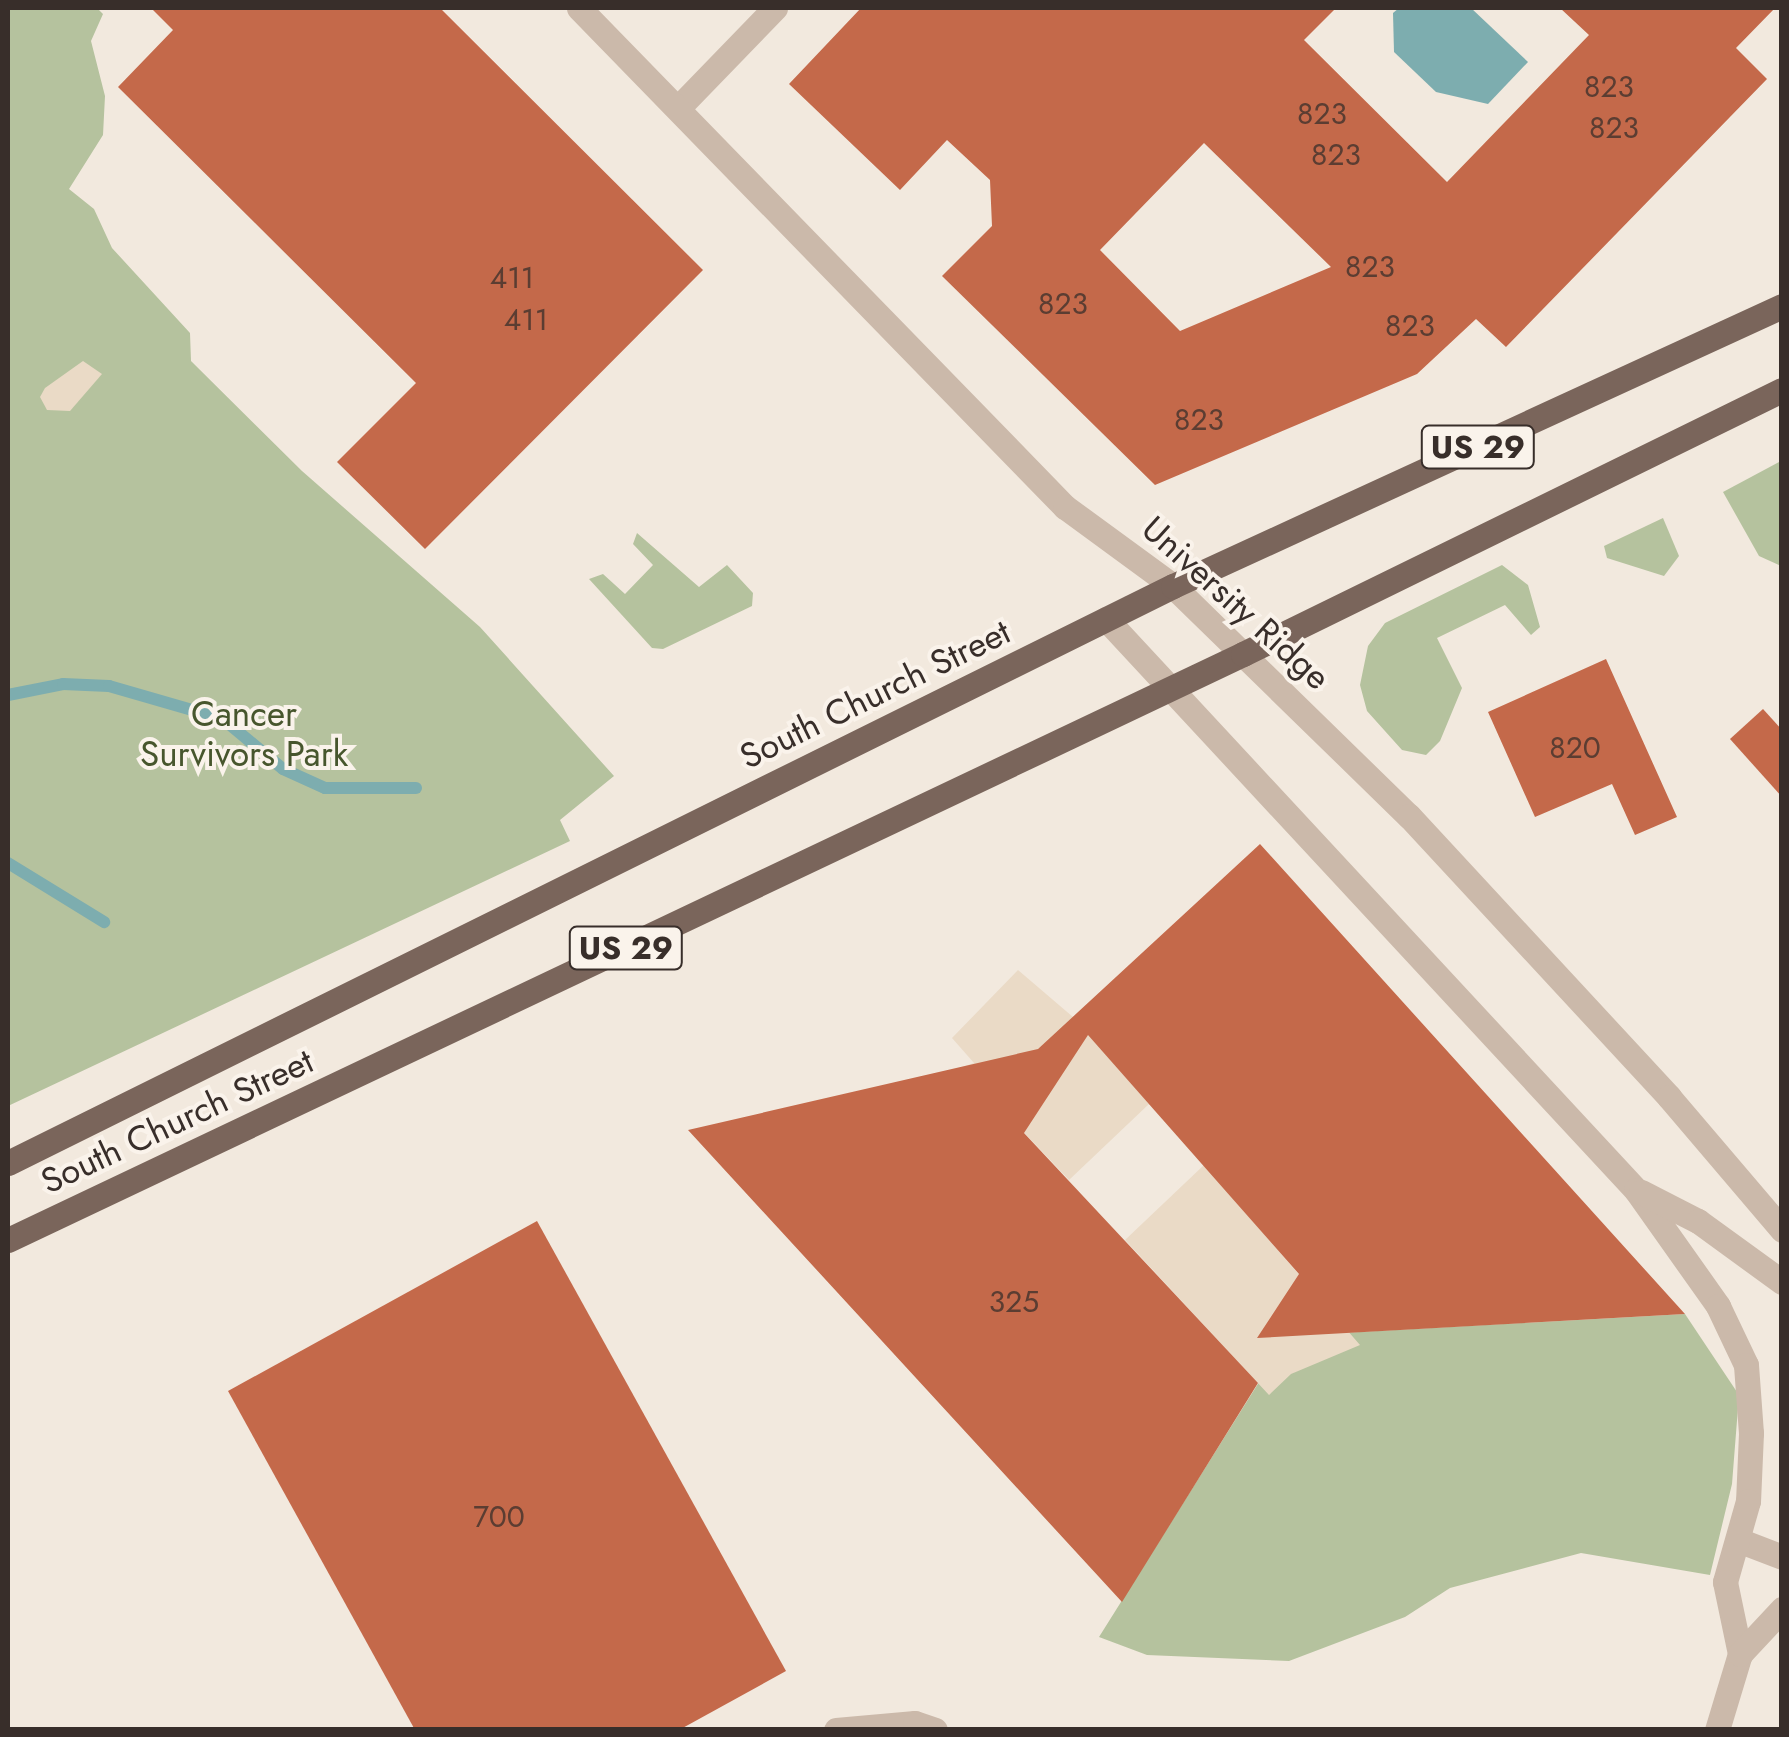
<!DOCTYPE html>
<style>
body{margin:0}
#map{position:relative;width:1789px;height:1737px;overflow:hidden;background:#f2e9de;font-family:Jost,sans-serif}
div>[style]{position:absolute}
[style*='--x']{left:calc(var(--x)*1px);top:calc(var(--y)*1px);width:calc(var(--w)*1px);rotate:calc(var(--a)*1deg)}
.green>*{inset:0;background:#b5c29e}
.plaza>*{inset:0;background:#eadac6}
.water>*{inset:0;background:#7dadaf}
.stream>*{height:12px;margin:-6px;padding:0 6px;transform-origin:6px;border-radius:6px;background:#7dadaf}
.building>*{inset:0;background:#c4694a}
.minor>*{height:25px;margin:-12.5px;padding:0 12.5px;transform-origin:12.5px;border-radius:12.5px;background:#cbb9aa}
.tertiary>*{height:25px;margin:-12.5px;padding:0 12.5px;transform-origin:12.5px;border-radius:12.5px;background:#cbb9aa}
.primary>*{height:25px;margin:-12.5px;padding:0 12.5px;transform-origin:12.5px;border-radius:12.5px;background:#7a655b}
span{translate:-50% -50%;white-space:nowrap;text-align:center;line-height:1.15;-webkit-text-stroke:8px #faf3eb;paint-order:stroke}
.number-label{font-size:30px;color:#5b3d32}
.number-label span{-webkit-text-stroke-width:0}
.shield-label span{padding:2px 8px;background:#faf3eb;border:2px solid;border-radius:8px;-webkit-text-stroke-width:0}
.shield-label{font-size:32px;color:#382e2a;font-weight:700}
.street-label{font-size:35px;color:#382e2a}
.park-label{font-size:35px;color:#47562d}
.frame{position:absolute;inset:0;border:10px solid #382e2a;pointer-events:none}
</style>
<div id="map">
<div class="green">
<div style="clip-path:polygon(8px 8px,97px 8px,103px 14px,91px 41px,105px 96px,103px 135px,69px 189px,94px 209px,112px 248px,190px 333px,191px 361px,302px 471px,480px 627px,614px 776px,560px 820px,570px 841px,8px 1106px)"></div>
<div style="clip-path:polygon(1781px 461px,1781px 566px,1759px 556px,1723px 492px)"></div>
<div style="clip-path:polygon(1663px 518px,1679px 556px,1664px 576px,1607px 558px,1604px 546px)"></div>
<div style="clip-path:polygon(637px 533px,699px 587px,727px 565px,753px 593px,752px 606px,663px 649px,652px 648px,589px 579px,603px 574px,625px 594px,653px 565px,633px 544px)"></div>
<div style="clip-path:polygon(1502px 565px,1528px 585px,1540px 627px,1531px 635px,1505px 605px,1437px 638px,1462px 688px,1440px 741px,1426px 755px,1402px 750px,1367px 711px,1360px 685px,1368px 646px,1385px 623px)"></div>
<div style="clip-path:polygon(1685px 1314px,1739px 1395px,1732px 1484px,1710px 1575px,1581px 1553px,1450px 1588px,1405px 1617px,1289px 1661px,1147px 1655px,1099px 1637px,1288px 1336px)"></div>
</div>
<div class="plaza">
<div style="clip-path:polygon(83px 361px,102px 374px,70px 411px,47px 410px,40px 397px,45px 388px)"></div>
<div style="clip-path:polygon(1018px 970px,1073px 1017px,1149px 1104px,1069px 1180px,962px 1067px,974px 1063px,952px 1038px)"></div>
<div style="clip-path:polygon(1204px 1165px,1360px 1345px,1291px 1374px,1269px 1395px,1125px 1240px)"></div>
</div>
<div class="water">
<div style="clip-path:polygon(1399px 8px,1471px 8px,1528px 62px,1488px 104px,1436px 92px,1394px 52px,1393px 13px)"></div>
</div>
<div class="stream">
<div style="--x:8;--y:695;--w:56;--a:-11.3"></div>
<div style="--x:63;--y:684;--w:46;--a:2.5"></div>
<div style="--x:109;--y:686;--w:119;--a:16.1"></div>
<div style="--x:223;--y:719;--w:78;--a:39.8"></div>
<div style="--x:283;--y:769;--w:46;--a:24.3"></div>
<div style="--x:325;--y:788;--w:91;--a:0"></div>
<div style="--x:8;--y:863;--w:113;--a:31.6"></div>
</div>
<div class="building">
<div style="clip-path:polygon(151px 8px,440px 8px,703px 270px,425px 549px,337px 462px,416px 383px,118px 87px,173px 30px)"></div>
<div style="clip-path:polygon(evenodd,861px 8px,1336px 8px,1304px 40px,1447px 182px,1589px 35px,1560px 8px,1775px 8px,1736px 48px,1767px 79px,1506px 347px,1476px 319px,1417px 374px,1155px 485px,942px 276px,992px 226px,990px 180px,947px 140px,900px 190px,789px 84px,861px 8px,1204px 143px,1331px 267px,1180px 331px,1100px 250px,1204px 143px)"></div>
<div style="clip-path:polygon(1606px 659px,1677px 817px,1635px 835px,1612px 784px,1535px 817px,1488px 712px)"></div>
<div style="clip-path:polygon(1763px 709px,1782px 730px,1782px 797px,1730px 739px)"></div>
<div style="clip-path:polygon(1260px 844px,1685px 1314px,1257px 1338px,1299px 1274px,1088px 1035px,1024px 1133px,1258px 1383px,1122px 1602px,688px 1130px,1038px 1049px)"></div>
<div style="clip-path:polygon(537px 1221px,786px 1671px,679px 1730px,415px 1730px,228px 1391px)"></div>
</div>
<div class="minor">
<div style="--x:679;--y:107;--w:138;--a:-45.9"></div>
<div style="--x:1738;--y:1540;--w:47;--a:21.1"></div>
<div style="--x:836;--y:1730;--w:79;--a:-5.1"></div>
<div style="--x:915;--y:1723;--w:21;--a:19"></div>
</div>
<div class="tertiary">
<div style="--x:579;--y:8;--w:697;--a:45.76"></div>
<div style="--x:1065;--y:507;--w:134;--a:36.2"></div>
<div style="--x:1173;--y:586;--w:330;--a:44.3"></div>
<div style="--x:1409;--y:816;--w:383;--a:47.2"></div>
<div style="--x:1669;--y:1097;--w:175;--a:49.6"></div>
<div style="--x:1106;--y:619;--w:779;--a:47.13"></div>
<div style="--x:1636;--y:1190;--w:142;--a:54.7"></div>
<div style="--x:1718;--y:1306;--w:65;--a:64.6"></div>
<div style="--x:1746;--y:1365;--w:68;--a:85.8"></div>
<div style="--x:1751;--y:1433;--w:68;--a:92.5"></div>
<div style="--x:1748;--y:1501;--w:84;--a:105.9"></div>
<div style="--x:1725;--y:1582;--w:74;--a:78.2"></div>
<div style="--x:1641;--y:1192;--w:64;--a:27"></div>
<div style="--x:1698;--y:1221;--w:104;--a:36"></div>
<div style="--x:1717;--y:1730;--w:79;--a:-73.2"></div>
<div style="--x:1740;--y:1654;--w:62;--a:-47"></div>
</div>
<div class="primary">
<div style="--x:8;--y:1163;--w:1300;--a:-26.35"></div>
<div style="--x:1173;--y:586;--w:670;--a:-24.69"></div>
<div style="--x:8;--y:1240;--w:1367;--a:-25.38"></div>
<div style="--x:1243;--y:654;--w:600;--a:-26.1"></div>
</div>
<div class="number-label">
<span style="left:1609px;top:87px">823</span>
<span style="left:1322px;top:114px">823</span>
<span style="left:1614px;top:128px">823</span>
<span style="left:1336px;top:155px">823</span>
<span style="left:1370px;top:267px">823</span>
<span style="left:512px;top:278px">411</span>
<span style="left:1063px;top:304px">823</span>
<span style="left:526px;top:320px">411</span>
<span style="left:1410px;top:326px">823</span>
<span style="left:1199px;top:420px">823</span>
<span style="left:1575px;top:748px">820</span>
<span style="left:1014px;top:1302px">325</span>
<span style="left:499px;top:1517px">700</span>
</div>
<div class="shield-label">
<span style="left:1478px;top:447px">US 29</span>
<span style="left:626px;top:948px">US 29</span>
</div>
<div class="street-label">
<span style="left:1236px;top:603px;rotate:42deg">University Ridge</span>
<span style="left:875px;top:694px;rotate:-26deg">South Church Street</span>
<span style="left:177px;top:1121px;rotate:-25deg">South Church Street</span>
</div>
<div class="park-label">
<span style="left:244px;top:734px">Cancer<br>Survivors Park</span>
</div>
<div class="frame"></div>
</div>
